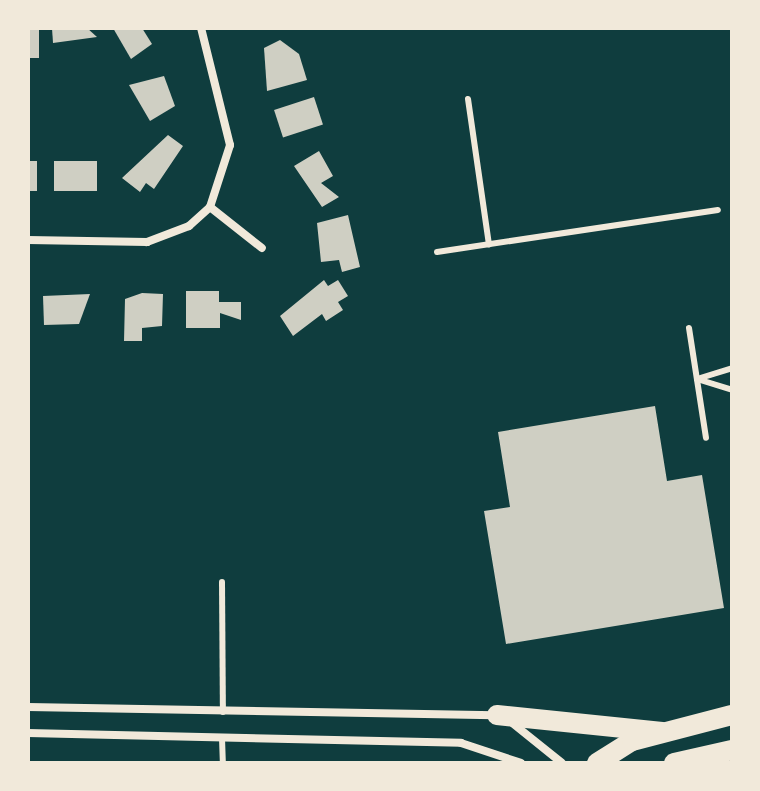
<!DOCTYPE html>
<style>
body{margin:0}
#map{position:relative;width:760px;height:791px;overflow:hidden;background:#0f3d3e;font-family:"Titillium Web",sans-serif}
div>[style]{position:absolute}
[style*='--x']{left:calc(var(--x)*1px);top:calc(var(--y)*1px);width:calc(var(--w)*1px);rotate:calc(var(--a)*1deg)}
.building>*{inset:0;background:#cfcfc3;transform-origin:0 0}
.service>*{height:6px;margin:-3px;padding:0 3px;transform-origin:3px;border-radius:3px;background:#f1e9da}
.minor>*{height:8px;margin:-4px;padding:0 4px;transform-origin:4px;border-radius:4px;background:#f1e9da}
.primary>*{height:20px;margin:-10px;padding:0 10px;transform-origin:10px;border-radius:10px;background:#f1e9da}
span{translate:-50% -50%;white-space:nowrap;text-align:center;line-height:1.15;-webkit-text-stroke:8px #f1e9da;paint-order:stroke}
.frame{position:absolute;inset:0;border:30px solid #f1e9da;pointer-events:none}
</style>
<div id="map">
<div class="building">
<div style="left:28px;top:28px;width:11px;height:30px"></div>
<div style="clip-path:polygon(52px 28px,87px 28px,97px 37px,53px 43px)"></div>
<div style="clip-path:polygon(113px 28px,142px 28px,152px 44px,131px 59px)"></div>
<div style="clip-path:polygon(280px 40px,299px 54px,307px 80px,267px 91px,264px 48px)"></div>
<div style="clip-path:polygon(164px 76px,175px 106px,150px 121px,129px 85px)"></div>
<div style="left:314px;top:97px;width:29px;height:42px;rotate:72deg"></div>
<div style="clip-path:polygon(168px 135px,183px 146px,154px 189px,146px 183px,140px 192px,122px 178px)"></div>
<div style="clip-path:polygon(319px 151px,333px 176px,321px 183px,339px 197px,322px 207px,294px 166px)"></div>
<div style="left:28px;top:161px;width:9px;height:30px"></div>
<div style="left:97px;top:161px;width:30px;height:43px;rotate:90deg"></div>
<div style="clip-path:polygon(348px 215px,360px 267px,342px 272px,339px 260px,321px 262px,317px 223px)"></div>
<div style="clip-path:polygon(324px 280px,328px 286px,338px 280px,348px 296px,338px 302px,343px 310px,326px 321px,322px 314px,293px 336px,280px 316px)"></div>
<div style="clip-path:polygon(186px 291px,219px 291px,219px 302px,241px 302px,241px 320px,220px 313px,220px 328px,186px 328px)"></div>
<div style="clip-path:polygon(142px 293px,163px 294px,162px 326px,142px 328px,142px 341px,124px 341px,125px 299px)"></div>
<div style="clip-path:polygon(90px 294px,79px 324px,44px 325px,43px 296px)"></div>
<div style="clip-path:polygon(655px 406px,667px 481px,702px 475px,724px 608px,506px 644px,484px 511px,510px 507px,498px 432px)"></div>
</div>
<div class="service">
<div style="--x:468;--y:99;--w:147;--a:81.8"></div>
<div style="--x:437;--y:252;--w:284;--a:-8.5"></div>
<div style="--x:689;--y:328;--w:111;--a:81.2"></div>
<div style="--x:697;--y:379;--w:37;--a:17"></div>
<div style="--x:697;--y:379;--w:37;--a:-17"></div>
<div style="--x:222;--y:582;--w:130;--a:89.6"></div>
<div style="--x:222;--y:738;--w:25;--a:88"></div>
</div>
<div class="minor">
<div style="--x:210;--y:207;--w:66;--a:38.3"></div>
<div style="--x:28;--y:240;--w:119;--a:1"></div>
<div style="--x:147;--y:242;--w:45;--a:-20.9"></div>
<div style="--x:189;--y:226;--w:28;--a:-42"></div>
<div style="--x:210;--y:207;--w:65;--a:-72.1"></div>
<div style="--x:230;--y:145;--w:121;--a:-103.9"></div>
<div style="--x:28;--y:707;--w:467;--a:1"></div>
<div style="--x:511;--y:722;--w:65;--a:38.8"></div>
<div style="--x:28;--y:733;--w:433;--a:1.3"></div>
<div style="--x:461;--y:743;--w:63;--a:18.4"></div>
</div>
<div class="primary">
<div style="--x:497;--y:715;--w:166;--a:5.9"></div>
<div style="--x:597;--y:763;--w:41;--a:-32.2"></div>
<div style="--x:632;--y:741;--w:103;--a:-14.6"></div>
<div style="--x:674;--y:763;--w:59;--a:-12.6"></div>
</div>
<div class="frame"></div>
</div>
